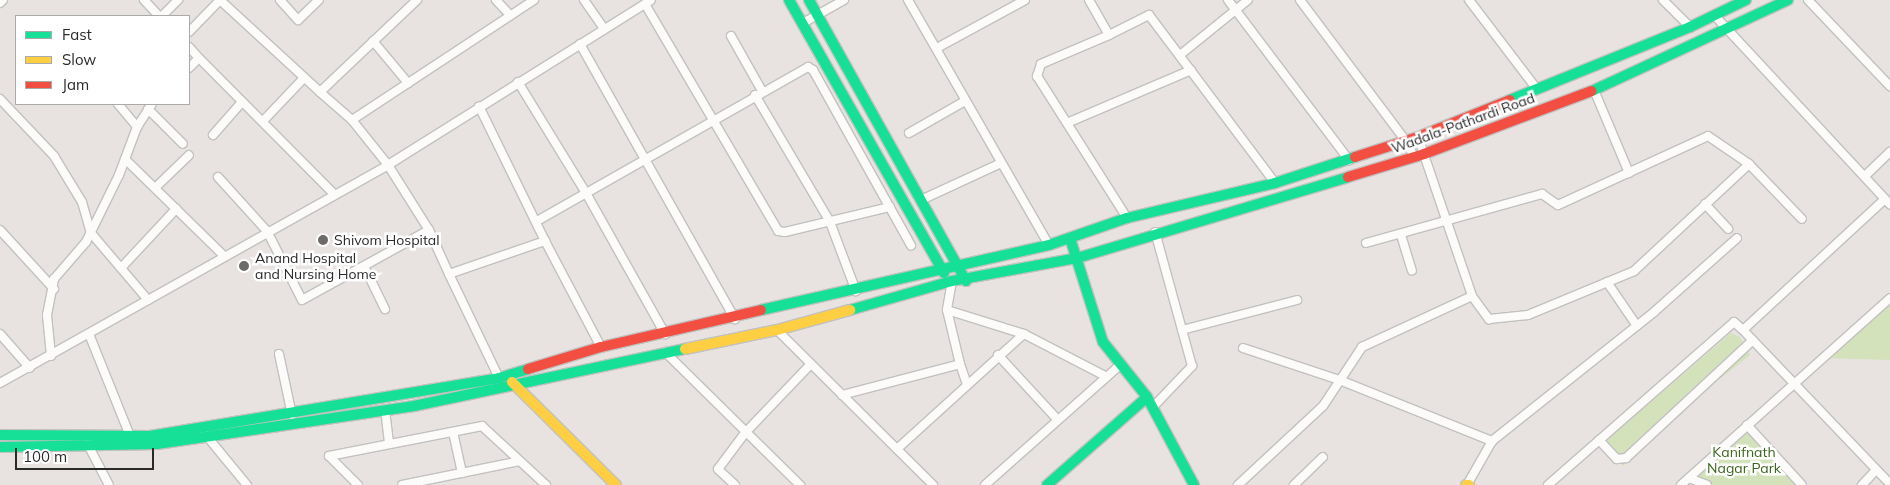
<!DOCTYPE html>
<style>
body{margin:0}
#map{position:relative;width:1890px;height:485px;overflow:hidden;background:#e8e3e0;font-family:Mulish,sans-serif}
div>[style]{position:absolute}
[style*='--x']{left:calc(var(--x)*1px);top:calc(var(--y)*1px);width:calc(var(--w)*1px);rotate:calc(var(--a)*1deg)}
.green>*{inset:0;background:#d3e2ba}
.roads{filter:drop-shadow(1px 0 #c2c1c1) drop-shadow(-1px 0 #c2c1c1) drop-shadow(0 1px #c2c1c1) drop-shadow(0 -1px #c2c1c1)}
.street>*{height:8px;margin:-4px;padding:0 4px;transform-origin:4px;border-radius:4px;background:#fcfbfa}
.fast>*{height:10px;margin:-5px;padding:0 5px;transform-origin:5px;border-radius:5px;background:#16e098}
.slow>*{height:10px;margin:-5px;padding:0 5px;transform-origin:5px;border-radius:5px;background:#ffcf43}
.jam>*{height:10px;margin:-5px;padding:0 5px;transform-origin:5px;border-radius:5px;background:#f24e42}
.dots>*{width:14px;height:14px;translate:-50% -50%;box-sizing:border-box;border:2px solid #fff;border-radius:50%}
span{translate:-50% -50%;white-space:nowrap;text-align:center;line-height:1.15;-webkit-text-stroke:5px #fff;paint-order:stroke}
.street-label{font-size:14px;color:#2a2a2a}
.poi-label{font-size:14px;color:#2a2a2a}
.left{translate:0 -50%;text-align:left}
.park-label{font-size:14px;color:#3b651c}
.legend{position:absolute;left:15px;top:15px;width:175px;height:90px;box-sizing:border-box;background:#fff;border:1px solid #aaa;margin:0;padding:6px 9px;list-style:none;font-size:15px;color:#2a2a2a}
.legend li{display:flex;align-items:center;gap:10px;height:25px}
.legend b{width:25px;border:1px solid #aaa}
.scale{position:absolute;left:15px;top:448px;width:139px;height:22px;box-sizing:border-box;border:2px solid #2a2a2a;border-top:0;padding-left:6px;font-size:15px;line-height:18px;white-space:nowrap;color:#2a2a2a;-webkit-text-stroke:4px #fff;paint-order:stroke}
</style>
<div id="map">
<div class="green">
<div style="clip-path:polygon(1890px 298px,1890px 360px,1821px 358px)"></div>
<div style="clip-path:polygon(1731px 333px,1740px 337px,1750px 355px,1697px 397px,1623px 466px,1602px 444px)"></div>
<div style="clip-path:polygon(1747px 425px,1802px 485px,1707px 485px,1689px 478px)"></div>
</div>
<div class="roads">
<div class="street">
<div style="--x:144;--y:0;--w:22;--a:47"></div>
<div style="--x:220;--y:0;--w:136;--a:42.6"></div>
<div style="--x:280;--y:0;--w:27;--a:48"></div>
<div style="--x:298;--y:20;--w:29;--a:-44"></div>
<div style="--x:496;--y:0;--w:21;--a:47"></div>
<div style="--x:534;--y:0;--w:218;--a:146.6"></div>
<div style="--x:352;--y:120;--w:58;--a:51.3"></div>
<div style="--x:388;--y:165;--w:310;--a:-32.1"></div>
<div style="--x:584;--y:0;--w:35;--a:55"></div>
<div style="--x:908;--y:0;--w:283;--a:60.1"></div>
<div style="--x:1089;--y:0;--w:40;--a:60.3"></div>
<div style="--x:1109;--y:35;--w:45;--a:-26.6"></div>
<div style="--x:1149;--y:15;--w:210;--a:53.1"></div>
<div style="--x:1228;--y:0;--w:201;--a:52.9"></div>
<div style="--x:1300;--y:0;--w:176;--a:53.1"></div>
<div style="--x:1406;--y:141;--w:18;--a:63"></div>
<div style="--x:1469;--y:0;--w:111;--a:52.7"></div>
<div style="--x:1663;--y:0;--w:38;--a:45"></div>
<div style="--x:1808;--y:0;--w:119;--a:46.4"></div>
<div style="--x:0;--y:3;--w:4;--a:-45"></div>
<div style="--x:645;--y:4;--w:263;--a:59.6"></div>
<div style="--x:778;--y:231;--w:7;--a:8"></div>
<div style="--x:785;--y:232;--w:108;--a:-13.4"></div>
<div style="--x:162;--y:16;--w:23;--a:-45"></div>
<div style="--x:1715;--y:16;--w:257;--a:47.1"></div>
<div style="--x:803;--y:23;--w:47;--a:-29.3"></div>
<div style="--x:189;--y:32;--w:45;--a:-45.9"></div>
<div style="--x:1109;--y:35;--w:74;--a:156.9"></div>
<div style="--x:1041;--y:64;--w:13;--a:108"></div>
<div style="--x:1037;--y:76;--w:168;--a:57.6"></div>
<div style="--x:731;--y:36;--w:63;--a:60.6"></div>
<div style="--x:373;--y:41;--w:55;--a:50.2"></div>
<div style="--x:580;--y:44;--w:316;--a:60.6"></div>
<div style="--x:189;--y:47;--w:15;--a:48"></div>
<div style="--x:937;--y:48;--w:100;--a:-28.6"></div>
<div style="--x:1180;--y:55;--w:87;--a:-39"></div>
<div style="--x:189;--y:68;--w:14;--a:-45"></div>
<div style="--x:199;--y:58;--w:190;--a:45.2"></div>
<div style="--x:518;--y:82;--w:130;--a:58.5"></div>
<div style="--x:586;--y:193;--w:162;--a:60.7"></div>
<div style="--x:1594;--y:90;--w:90;--a:67.1"></div>
<div style="--x:755;--y:95;--w:147;--a:59.4"></div>
<div style="--x:830;--y:222;--w:74;--a:69.4"></div>
<div style="--x:0;--y:99;--w:79;--a:46.5"></div>
<div style="--x:54;--y:156;--w:54;--a:58.7"></div>
<div style="--x:82;--y:202;--w:32;--a:74"></div>
<div style="--x:91;--y:233;--w:88;--a:49.6"></div>
<div style="--x:118;--y:104;--w:30;--a:50"></div>
<div style="--x:148;--y:109;--w:49;--a:45"></div>
<div style="--x:352;--y:120;--w:43;--a:-138.8"></div>
<div style="--x:320;--y:92;--w:134;--a:-43.5"></div>
<div style="--x:263;--y:121;--w:59;--a:-46.4"></div>
<div style="--x:1067;--y:123;--w:135;--a:-23.1"></div>
<div style="--x:909;--y:133;--w:64;--a:-29.7"></div>
<div style="--x:213;--y:135;--w:44;--a:-48.7"></div>
<div style="--x:1418;--y:137;--w:168;--a:71.2"></div>
<div style="--x:1472;--y:296;--w:29;--a:54"></div>
<div style="--x:1489;--y:319;--w:39;--a:-6"></div>
<div style="--x:1528;--y:315;--w:115;--a:-22.5"></div>
<div style="--x:1634;--y:271;--w:157;--a:-42.9"></div>
<div style="--x:125;--y:159;--w:139;--a:44.4"></div>
<div style="--x:1865;--y:176;--w:35;--a:-44"></div>
<div style="--x:218;--y:177;--w:73;--a:47.8"></div>
<div style="--x:267;--y:231;--w:77;--a:63.1"></div>
<div style="--x:302;--y:300;--w:145;--a:-28.9"></div>
<div style="--x:429;--y:230;--w:48;--a:65.6"></div>
<div style="--x:449;--y:274;--w:102;--a:-19"></div>
<div style="--x:545;--y:241;--w:150;--a:-116.1"></div>
<div style="--x:155;--y:188;--w:47;--a:-44.1"></div>
<div style="--x:1885;--y:199;--w:193;--a:137.3"></div>
<div style="--x:1743;--y:330;--w:213;--a:46.3"></div>
<div style="--x:921;--y:200;--w:88;--a:-24.8"></div>
<div style="--x:1705;--y:204;--w:34;--a:47"></div>
<div style="--x:537;--y:221;--w:312;--a:-29.6"></div>
<div style="--x:808;--y:67;--w:6;--a:31"></div>
<div style="--x:813;--y:70;--w:201;--a:60.8"></div>
<div style="--x:0;--y:230;--w:80;--a:47.5"></div>
<div style="--x:1401;--y:235;--w:37;--a:73"></div>
<div style="--x:545;--y:241;--w:120;--a:62.2"></div>
<div style="--x:1366;--y:243;--w:183;--a:-15.6"></div>
<div style="--x:1542;--y:194;--w:19;--a:35"></div>
<div style="--x:1558;--y:205;--w:165;--a:-24.7"></div>
<div style="--x:1708;--y:136;--w:50;--a:34.3"></div>
<div style="--x:1749;--y:164;--w:76;--a:46.1"></div>
<div style="--x:364;--y:266;--w:48;--a:64"></div>
<div style="--x:121;--y:268;--w:81;--a:-47"></div>
<div style="--x:449;--y:274;--w:115;--a:64.3"></div>
<div style="--x:952;--y:281;--w:29;--a:100"></div>
<div style="--x:947;--y:310;--w:81;--a:17.3"></div>
<div style="--x:1024;--y:334;--w:93;--a:27.4"></div>
<div style="--x:1607;--y:282;--w:53;--a:55.7"></div>
<div style="--x:777;--y:330;--w:220;--a:44.8"></div>
<div style="--x:1182;--y:330;--w:119;--a:-14.6"></div>
<div style="--x:0;--y:334;--w:45;--a:48.6"></div>
<div style="--x:89;--y:334;--w:110;--a:68.1"></div>
<div style="--x:1243;--y:348;--w:104;--a:18.4"></div>
<div style="--x:1342;--y:381;--w:162;--a:21.8"></div>
<div style="--x:665;--y:352;--w:190;--a:44.6"></div>
<div style="--x:279;--y:354;--w:62;--a:78"></div>
<div style="--x:998;--y:355;--w:88;--a:47.3"></div>
<div style="--x:51;--y:356;--w:41;--a:-95.6"></div>
<div style="--x:47;--y:315;--w:37;--a:-79"></div>
<div style="--x:54;--y:279;--w:49;--a:-49.1"></div>
<div style="--x:86;--y:242;--w:75;--a:-63.8"></div>
<div style="--x:119;--y:175;--w:51;--a:-69.4"></div>
<div style="--x:137;--y:127;--w:27;--a:-57"></div>
<div style="--x:960;--y:364;--w:21;--a:71"></div>
<div style="--x:0;--y:383;--w:445;--a:-29.3"></div>
<div style="--x:388;--y:165;--w:77;--a:57.8"></div>
<div style="--x:842;--y:395;--w:122;--a:-14.7"></div>
<div style="--x:960;--y:364;--w:56;--a:-103.5"></div>
<div style="--x:1153;--y:407;--w:57;--a:-46.4"></div>
<div style="--x:1192;--y:366;--w:139;--a:-105.4"></div>
<div style="--x:385;--y:410;--w:34;--a:83"></div>
<div style="--x:1747;--y:425;--w:81;--a:47.5"></div>
<div style="--x:453;--y:432;--w:42;--a:77.6"></div>
<div style="--x:205;--y:434;--w:66;--a:50.5"></div>
<div style="--x:1599;--y:440;--w:26;--a:47"></div>
<div style="--x:1617;--y:459;--w:9;--a:-6"></div>
<div style="--x:1626;--y:458;--w:173;--a:-42.9"></div>
<div style="--x:87;--y:443;--w:47;--a:62.4"></div>
<div style="--x:897;--y:449;--w:171;--a:-42.2"></div>
<div style="--x:1689;--y:478;--w:19;--a:21"></div>
<div style="--x:358;--y:485;--w:41;--a:-135"></div>
<div style="--x:329;--y:456;--w:156;--a:-11.1"></div>
<div style="--x:482;--y:426;--w:87;--a:42.7"></div>
<div style="--x:402;--y:485;--w:120;--a:-11.5"></div>
<div style="--x:735;--y:485;--w:23;--a:-137"></div>
<div style="--x:718;--y:469;--w:45;--a:-53.1"></div>
<div style="--x:745;--y:433;--w:95;--a:-46.3"></div>
<div style="--x:985;--y:485;--w:181;--a:-41.6"></div>
<div style="--x:1238;--y:485;--w:116;--a:-42.9"></div>
<div style="--x:1323;--y:406;--w:71;--a:-56.5"></div>
<div style="--x:1362;--y:347;--w:121;--a:-24.9"></div>
<div style="--x:1294;--y:485;--w:40;--a:-44"></div>
<div style="--x:1467;--y:485;--w:51;--a:-60.4"></div>
<div style="--x:1492;--y:441;--w:207;--a:-38.5"></div>
<div style="--x:1654;--y:312;--w:111;--a:-41.7"></div>
<div style="--x:1548;--y:485;--w:247;--a:-41.2"></div>
<div style="--x:1734;--y:322;--w:12;--a:42"></div>
<div style="--x:1681;--y:485;--w:280;--a:-41.8"></div>
<div style="--x:1862;--y:485;--w:19;--a:-47"></div>
</div>
<div class="fast">
<div style="--x:789;--y:0;--w:314;--a:60.4"></div>
<div style="--x:809;--y:0;--w:322;--a:60.8"></div>
<div style="--x:1592;--y:91;--w:216;--a:-24.9"></div>
<div style="--x:1510;--y:100;--w:194;--a:-22.1"></div>
<div style="--x:1690;--y:27;--w:62;--a:-25.7"></div>
<div style="--x:1070;--y:238;--w:109;--a:72.4"></div>
<div style="--x:1103;--y:342;--w:70;--a:51.3"></div>
<div style="--x:1147;--y:397;--w:100;--a:61.9"></div>
<div style="--x:761;--y:310;--w:295;--a:-12.7"></div>
<div style="--x:1049;--y:245;--w:83;--a:-19.1"></div>
<div style="--x:1127;--y:218;--w:152;--a:-13.3"></div>
<div style="--x:1275;--y:183;--w:84;--a:-18"></div>
<div style="--x:850;--y:310;--w:106;--a:-15.9"></div>
<div style="--x:952;--y:281;--w:127;--a:-10.4"></div>
<div style="--x:1077;--y:258;--w:283;--a:-16.6"></div>
<div style="--x:0;--y:435;--w:150;--a:0.4"></div>
<div style="--x:150;--y:436;--w:354;--a:-9.4"></div>
<div style="--x:499;--y:378;--w:30;--a:-17"></div>
<div style="--x:0;--y:447;--w:157;--a:-1.1"></div>
<div style="--x:157;--y:444;--w:260;--a:-8.4"></div>
<div style="--x:414;--y:406;--w:277;--a:-11.9"></div>
<div style="--x:1047;--y:485;--w:133;--a:-41.3"></div>
</div>
<div class="slow">
<div style="--x:685;--y:349;--w:94;--a:-11.7"></div>
<div style="--x:777;--y:330;--w:76;--a:-15.3"></div>
<div style="--x:512;--y:382;--w:146;--a:44.7"></div>
<div style="--x:1466;--y:485;--w:3;--a:0"></div>
</div>
<div class="jam">
<div style="--x:1355;--y:157;--w:66;--a:-17.6"></div>
<div style="--x:1418;--y:137;--w:99;--a:-21.9"></div>
<div style="--x:1348;--y:177;--w:79;--a:-16.8"></div>
<div style="--x:1424;--y:154;--w:179;--a:-20.6"></div>
<div style="--x:528;--y:369;--w:76;--a:-16.8"></div>
<div style="--x:601;--y:347;--w:164;--a:-13"></div>
</div>
</div>
<div class="dots">
<div style="left:323px;top:240px;background:#6c6b6a"></div>
<div style="left:244px;top:266px;background:#6c6b6a"></div>
</div>
<div class="street-label">
<span style="left:1463px;top:123px;rotate:-20deg">Wadala-Pathardi Road</span>
</div>
<div class="poi-label">
<span class="left" style="left:334px;top:240px">Shivom Hospital</span>
<span class="left" style="left:255px;top:266px">Anand Hospital<br>and Nursing Home</span>
</div>
<div class="park-label">
<span style="left:1744px;top:460px">Kanifnath<br>Nagar Park</span>
</div>
<ul class="legend">
<li><b style="height:6px;background:#16e098"></b>Fast</li>
<li><b style="height:6px;background:#ffcf43"></b>Slow</li>
<li><b style="height:6px;background:#f24e42"></b>Jam</li>
</ul>
<div class="scale">100 m</div>
</div>
